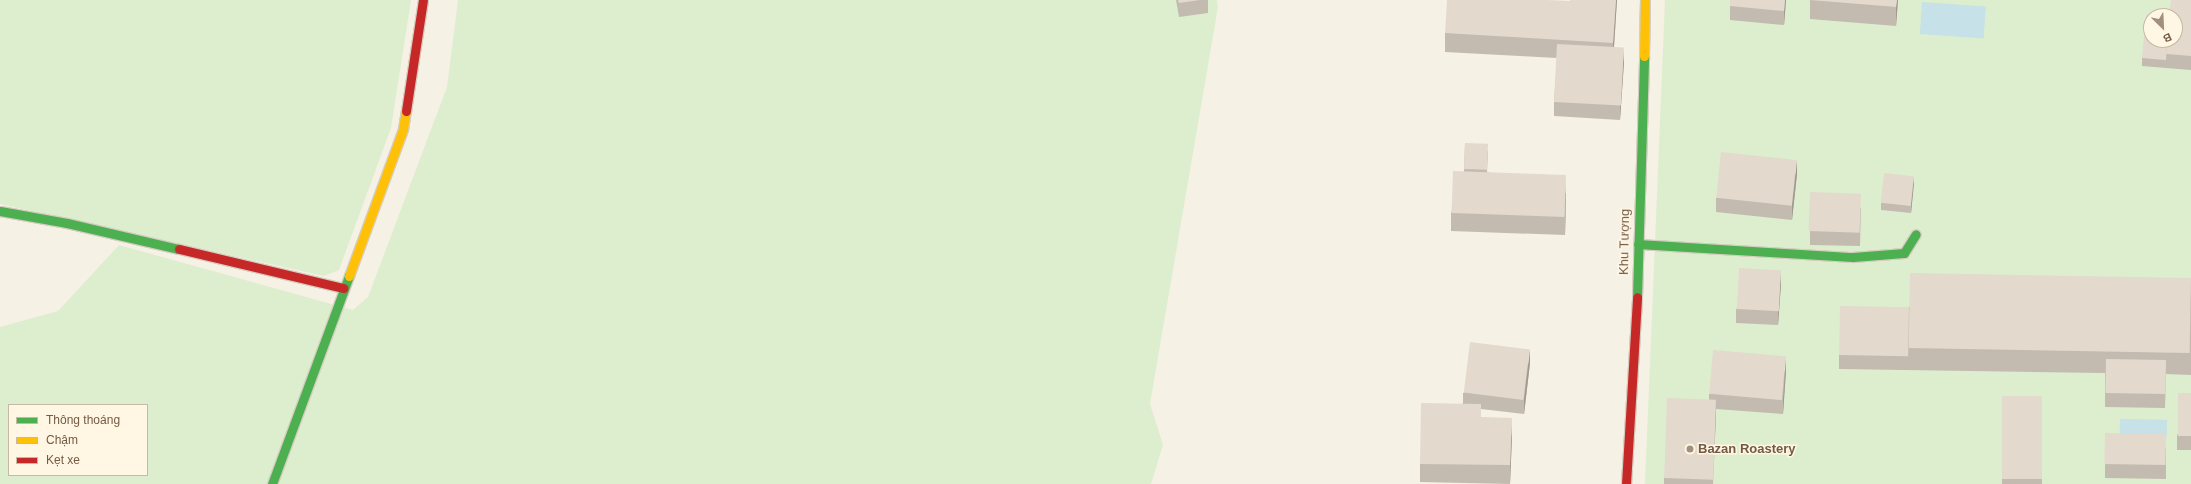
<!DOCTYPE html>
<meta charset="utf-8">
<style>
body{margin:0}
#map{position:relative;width:2191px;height:484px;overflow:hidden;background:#f6f1e5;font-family:Helvetica,sans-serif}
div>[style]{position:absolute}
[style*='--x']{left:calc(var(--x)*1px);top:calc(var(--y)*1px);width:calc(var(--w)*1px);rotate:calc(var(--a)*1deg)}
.green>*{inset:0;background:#ddeece}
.water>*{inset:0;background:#c6e1e7;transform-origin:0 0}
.roads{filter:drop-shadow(1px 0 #d6cdc1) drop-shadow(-1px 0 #d6cdc1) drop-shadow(0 1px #d6cdc1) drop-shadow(0 -1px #d6cdc1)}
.fast>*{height:9px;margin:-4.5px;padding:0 4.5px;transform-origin:4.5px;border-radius:4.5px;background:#4caf50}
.slow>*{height:9px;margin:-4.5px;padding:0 4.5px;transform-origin:4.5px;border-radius:4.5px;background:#ffc107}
.jam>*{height:9px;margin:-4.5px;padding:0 4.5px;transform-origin:4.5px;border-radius:4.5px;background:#c62828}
.wall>*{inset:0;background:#c3bbaf;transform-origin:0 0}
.shaded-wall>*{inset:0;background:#9f988f}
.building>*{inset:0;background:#e3d9cc;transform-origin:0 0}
.dots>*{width:11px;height:11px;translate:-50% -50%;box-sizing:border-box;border:2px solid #fff7e4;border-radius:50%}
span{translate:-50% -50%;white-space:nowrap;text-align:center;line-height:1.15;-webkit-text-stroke:3px #fff7e4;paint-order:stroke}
.street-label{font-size:13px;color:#745a44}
.poi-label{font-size:13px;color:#745a44;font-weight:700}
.left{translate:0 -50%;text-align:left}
.legend{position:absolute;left:8px;top:404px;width:140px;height:72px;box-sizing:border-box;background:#fff7e4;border:1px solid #c7b8a4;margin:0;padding:5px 7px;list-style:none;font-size:12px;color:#745a44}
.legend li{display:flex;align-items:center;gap:8px;height:20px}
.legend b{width:20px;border:1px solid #c7b8a4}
.north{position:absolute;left:2143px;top:8px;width:40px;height:40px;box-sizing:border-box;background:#fff7e4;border:1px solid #c7b8a4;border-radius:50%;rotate:156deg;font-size:11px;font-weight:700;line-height:16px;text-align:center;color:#745a44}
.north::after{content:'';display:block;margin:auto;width:14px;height:18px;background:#a28f7c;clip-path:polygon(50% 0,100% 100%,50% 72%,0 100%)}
</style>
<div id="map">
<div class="green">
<div style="clip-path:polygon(0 0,411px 0,391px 128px,339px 270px,324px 276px,0 204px)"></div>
<div style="clip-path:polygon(evenodd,458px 0,1217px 0,1218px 7px,1150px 404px,1163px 445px,1151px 484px,0 484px,0 327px,58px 311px,119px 245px,353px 310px,368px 297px,447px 87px,458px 0,9px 405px,147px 405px,147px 475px,9px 475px,9px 405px)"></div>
<div style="clip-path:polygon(evenodd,1665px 0,2191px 0,2191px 484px,1645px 484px,1665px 0,2151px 16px,2175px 16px,2175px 40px,2151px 40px,2151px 16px)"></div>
</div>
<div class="water">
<div style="left:1922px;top:2px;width:64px;height:32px;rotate:4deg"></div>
<div style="left:2120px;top:419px;width:47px;height:17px;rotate:1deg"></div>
</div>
<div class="roads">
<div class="fast">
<div style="--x:0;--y:211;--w:68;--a:10.2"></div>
<div style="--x:67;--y:223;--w:115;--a:13.1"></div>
<div style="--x:1638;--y:244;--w:215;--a:3.5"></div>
<div style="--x:1853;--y:257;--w:51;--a:-4.5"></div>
<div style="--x:1904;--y:253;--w:22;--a:-58"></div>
<div style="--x:1637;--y:297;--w:241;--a:-88.3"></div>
<div style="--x:272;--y:484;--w:222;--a:-69.7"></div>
</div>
<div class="slow">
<div style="--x:1644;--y:56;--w:56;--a:-89"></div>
<div style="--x:349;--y:276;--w:157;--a:-69.8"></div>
<div style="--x:403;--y:129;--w:18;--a:-81"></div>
</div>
<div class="jam">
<div style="--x:406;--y:111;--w:112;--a:-81.3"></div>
<div style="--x:179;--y:249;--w:169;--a:13.4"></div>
<div style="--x:1626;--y:484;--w:187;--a:-86.6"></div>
</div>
</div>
<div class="wall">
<div style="clip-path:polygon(1176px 0,1208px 0,1208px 13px,1179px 17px)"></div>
<div style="clip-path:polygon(1570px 0,1617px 0,1614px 47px,1624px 62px,1620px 120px,1554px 116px,1554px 102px,1557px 58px,1445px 52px,1445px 33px,1570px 1px)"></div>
<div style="clip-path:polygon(1786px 0,1784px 25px,1730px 20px,1730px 6px)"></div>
<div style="clip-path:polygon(1810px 0,1898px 0,1896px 26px,1810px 19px)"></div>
<div style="clip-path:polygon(2191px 0,2191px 70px,2142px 66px,2142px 58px,2151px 40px)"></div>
<div style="clip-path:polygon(1465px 143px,1488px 151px,1487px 172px,1566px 193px,1565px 235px,1451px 231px,1451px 213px,1464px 172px)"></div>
<div style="clip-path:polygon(1797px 174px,1792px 220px,1716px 212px,1716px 198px)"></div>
<div style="clip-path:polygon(1914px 183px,1911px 213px,1881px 210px,1881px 203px)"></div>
<div style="clip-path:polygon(1861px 208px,1860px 246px,1810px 245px,1810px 231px)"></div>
<div style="clip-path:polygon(2191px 278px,2191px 375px,2166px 374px,2165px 408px,2105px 407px,2105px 373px,1839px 369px,1839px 355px,1909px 307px)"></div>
<div style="clip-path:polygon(1781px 284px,1778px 325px,1736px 323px,1736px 309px)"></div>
<div style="clip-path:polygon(1530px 363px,1524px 414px,1481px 409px,1481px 417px,1512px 436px,1510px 484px,1420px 482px,1420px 464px,1463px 403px,1463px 393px)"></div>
<div style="clip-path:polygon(1786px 371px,1783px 414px,1716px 409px,1713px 484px,1664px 484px,1664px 478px,1709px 400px,1709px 394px)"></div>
<div style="clip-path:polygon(2191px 393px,2191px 450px,2177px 450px,2177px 436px)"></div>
<div style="left:2002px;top:396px;width:40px;height:88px"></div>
<div style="clip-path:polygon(2166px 448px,2166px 479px,2105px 478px,2105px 464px)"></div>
</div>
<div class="shaded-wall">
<div style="clip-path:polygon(1616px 0,1617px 0,1613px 61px,1613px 43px)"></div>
<div style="clip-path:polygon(1785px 0,1786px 0,1784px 25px,1784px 11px)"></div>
<div style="clip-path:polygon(1897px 0,1898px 0,1896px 26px,1896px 7px)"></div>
<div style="clip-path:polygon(1624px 48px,1624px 62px,1620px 120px,1620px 106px)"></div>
<div style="clip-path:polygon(1797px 160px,1797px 174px,1792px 220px,1792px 206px)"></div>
<div style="clip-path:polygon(1566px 175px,1566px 193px,1565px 235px,1565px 217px)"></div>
<div style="clip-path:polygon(1914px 176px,1914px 183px,1911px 213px,1911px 205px)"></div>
<div style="clip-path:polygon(1781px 270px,1781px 284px,1778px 325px,1778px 311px)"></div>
<div style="clip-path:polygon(1530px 349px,1530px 363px,1524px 414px,1524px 400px)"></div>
<div style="clip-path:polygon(1786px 357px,1786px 371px,1783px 414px,1783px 400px)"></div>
<div style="clip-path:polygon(1716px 400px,1716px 414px,1713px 484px)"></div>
<div style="clip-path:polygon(1512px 418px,1512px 436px,1510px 484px,1510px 465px)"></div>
</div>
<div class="building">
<div style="clip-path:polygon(1178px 0,1200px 0,1179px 3px)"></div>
<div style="clip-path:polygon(1447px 0,1546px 0,1570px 1px,1570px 0,1616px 0,1613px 43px,1445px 33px)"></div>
<div style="clip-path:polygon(1730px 0,1785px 0,1784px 11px,1730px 6px)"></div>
<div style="clip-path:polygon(1810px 0,1897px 0,1896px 7px)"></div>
<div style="clip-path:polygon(2171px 0,2191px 0,2191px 56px,2166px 54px,2167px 40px,2175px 40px,2175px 16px,2169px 16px)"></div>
<div style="clip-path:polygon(2146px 15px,2160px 16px,2151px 16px,2151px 40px,2167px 40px,2166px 60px,2142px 58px)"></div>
<div style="left:1557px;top:44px;width:67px;height:58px;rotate:3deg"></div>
<div style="left:1465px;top:143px;width:23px;height:26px;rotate:2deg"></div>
<div style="left:1721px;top:152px;width:76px;height:46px;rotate:6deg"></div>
<div style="left:1453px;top:171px;width:113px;height:42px;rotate:2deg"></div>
<div style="left:1884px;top:173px;width:30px;height:30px;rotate:6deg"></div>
<div style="left:1810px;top:192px;width:51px;height:39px;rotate:2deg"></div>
<div style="left:1739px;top:268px;width:42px;height:41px;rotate:3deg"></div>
<div style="left:1910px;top:273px;width:281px;height:75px;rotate:1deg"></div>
<div style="left:1840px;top:306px;width:69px;height:49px;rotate:1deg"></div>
<div style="left:1470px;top:342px;width:60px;height:51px;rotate:7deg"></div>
<div style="left:1713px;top:350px;width:73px;height:44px;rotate:5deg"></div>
<div style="left:2106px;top:359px;width:60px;height:34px;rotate:1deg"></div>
<div style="left:2178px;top:393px;width:13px;height:43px"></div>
<div style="left:2002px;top:396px;width:40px;height:83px"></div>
<div style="left:1667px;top:398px;width:49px;height:80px;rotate:2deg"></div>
<div style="clip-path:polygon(1421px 403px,1481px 404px,1481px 417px,1512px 418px,1510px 465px,1420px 464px)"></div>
<div style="left:2105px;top:433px;width:61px;height:31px;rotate:1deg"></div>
</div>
<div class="dots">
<div style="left:1690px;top:449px;background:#a28f7c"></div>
</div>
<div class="street-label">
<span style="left:1625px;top:242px;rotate:-89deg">Khu Tượng</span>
</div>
<div class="poi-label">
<span class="left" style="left:1698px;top:449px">Bazan Roastery</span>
</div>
<ul class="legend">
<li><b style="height:5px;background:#4caf50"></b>Thông thoáng</li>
<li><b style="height:5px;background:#ffc107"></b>Chậm</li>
<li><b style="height:5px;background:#c62828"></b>Kẹt xe</li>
</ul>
<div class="north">B</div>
</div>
